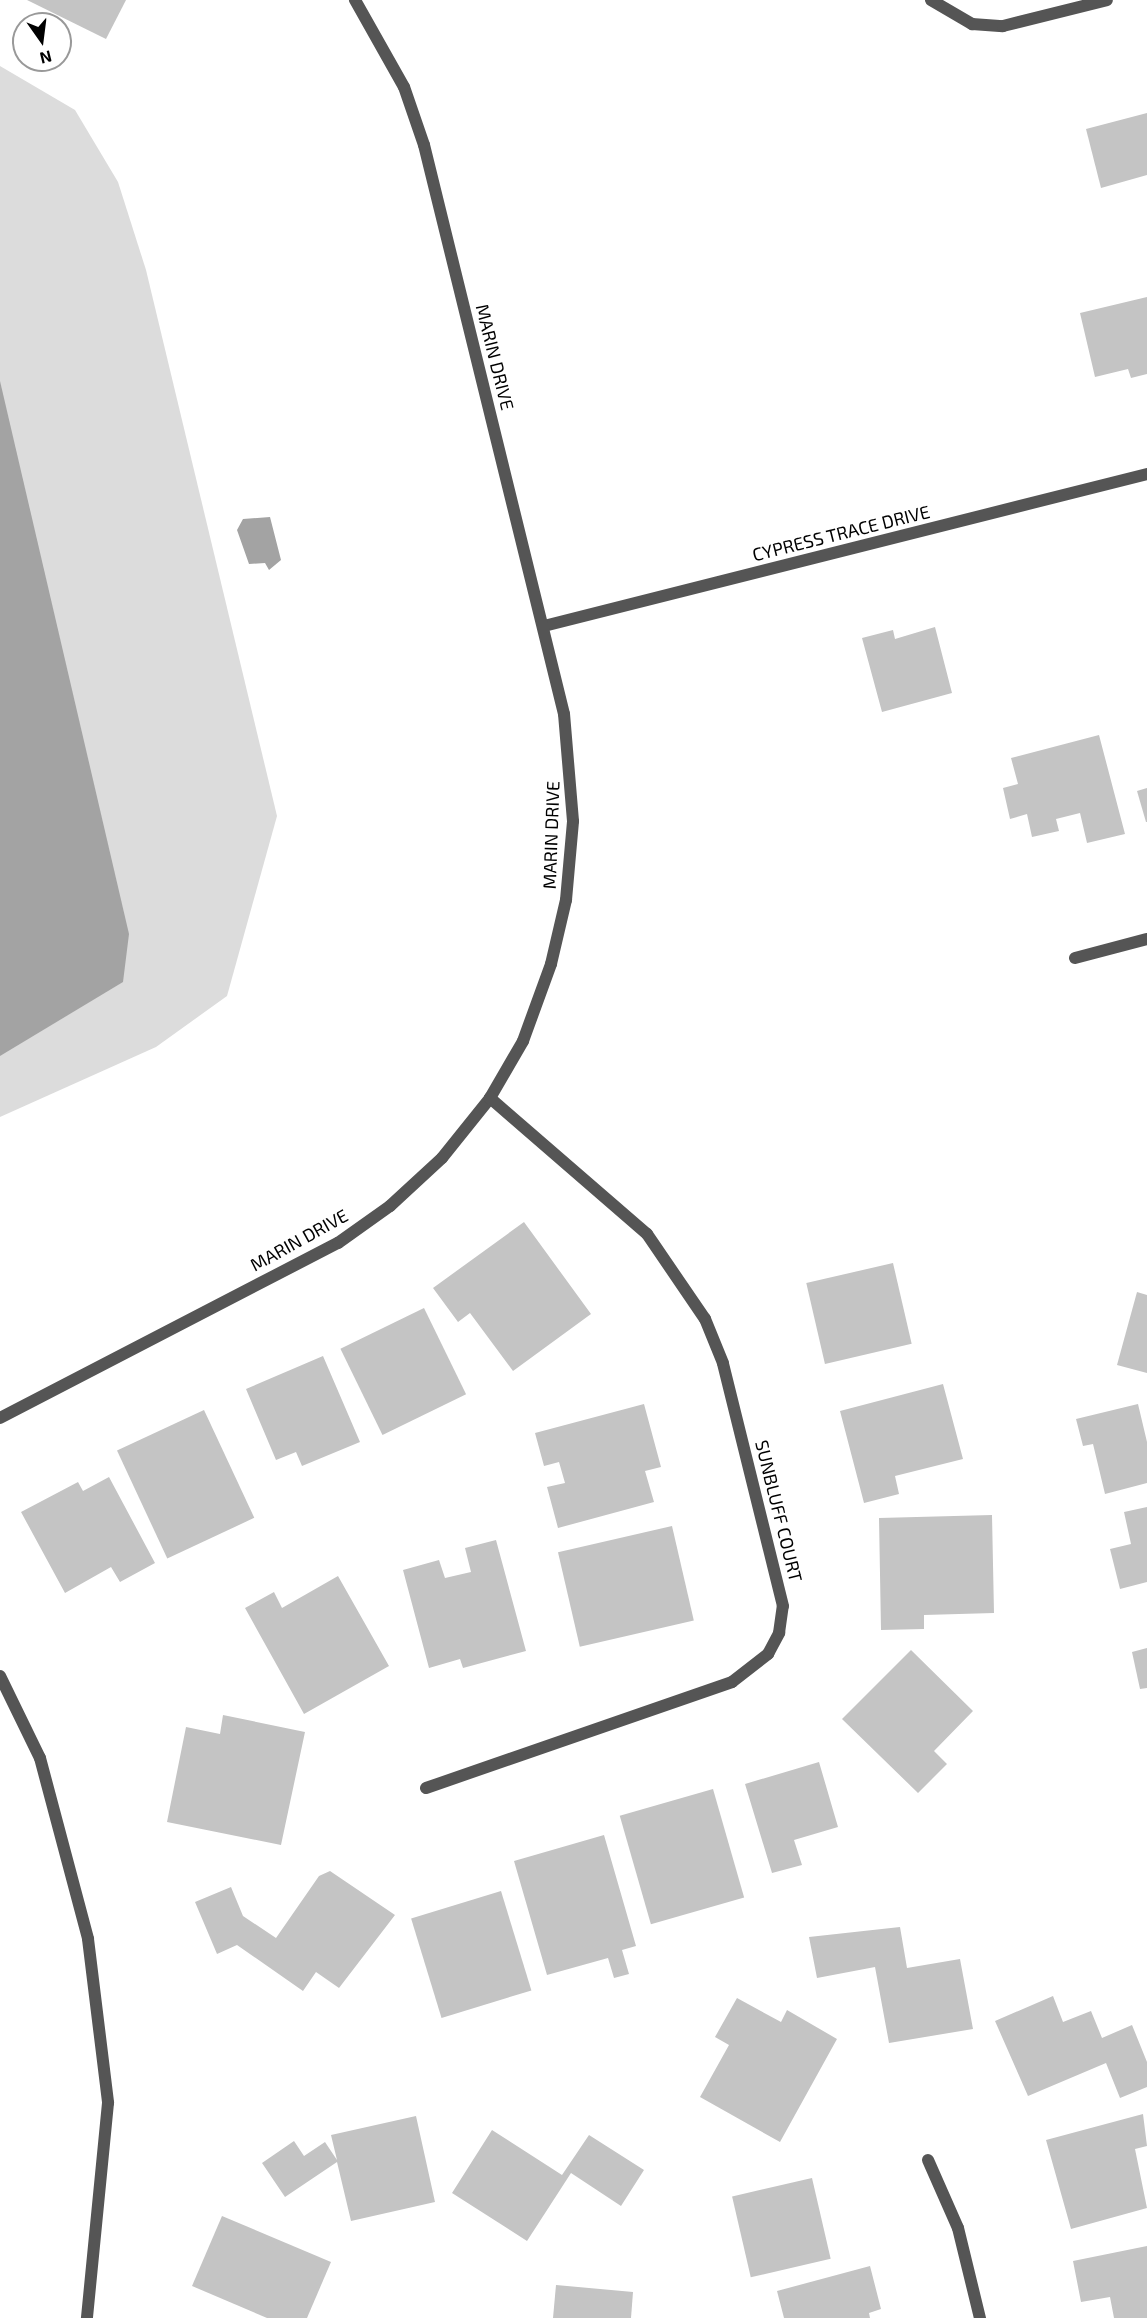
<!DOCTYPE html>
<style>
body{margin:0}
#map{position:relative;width:1147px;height:2318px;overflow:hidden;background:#fff;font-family:"Exo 2",sans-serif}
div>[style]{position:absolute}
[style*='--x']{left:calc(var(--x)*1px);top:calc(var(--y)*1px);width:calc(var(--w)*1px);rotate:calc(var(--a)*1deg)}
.green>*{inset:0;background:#dcdcdc}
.water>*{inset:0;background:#a3a3a3}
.building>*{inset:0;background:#c4c4c4;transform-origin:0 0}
.minor>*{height:12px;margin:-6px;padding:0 6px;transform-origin:6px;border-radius:6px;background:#555}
span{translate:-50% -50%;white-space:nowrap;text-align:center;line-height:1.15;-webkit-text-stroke:6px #fff;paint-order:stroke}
.street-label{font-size:18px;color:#000}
.north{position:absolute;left:12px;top:12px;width:60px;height:60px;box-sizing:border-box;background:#fff;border:2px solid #999;border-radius:50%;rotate:166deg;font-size:16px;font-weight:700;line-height:24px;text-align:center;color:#000}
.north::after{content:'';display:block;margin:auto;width:21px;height:27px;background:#000;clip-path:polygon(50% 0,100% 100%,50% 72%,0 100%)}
</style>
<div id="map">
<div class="green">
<div style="clip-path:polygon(0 66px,75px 110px,118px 182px,146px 270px,277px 816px,227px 996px,156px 1047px,0 1117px)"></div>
</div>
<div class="water">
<div style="clip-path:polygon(0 381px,129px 934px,123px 982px,0 1056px)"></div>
<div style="clip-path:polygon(270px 517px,281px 560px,269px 570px,265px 563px,249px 564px,237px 530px,243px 519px)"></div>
</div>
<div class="building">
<div style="clip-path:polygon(27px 0,126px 0,106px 39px)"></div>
<div style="clip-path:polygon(1147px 113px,1147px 175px,1101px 188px,1086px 129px)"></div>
<div style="clip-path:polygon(1147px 297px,1147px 374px,1131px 378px,1128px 369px,1095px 377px,1080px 313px)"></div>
<div style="clip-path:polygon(935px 627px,952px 693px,882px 712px,862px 638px,893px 630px,895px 639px)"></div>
<div style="clip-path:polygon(1099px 735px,1125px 834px,1087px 843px,1080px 813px,1056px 819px,1059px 831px,1032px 837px,1027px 814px,1010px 819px,1003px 788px,1018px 784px,1011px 758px)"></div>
<div style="clip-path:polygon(1147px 788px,1147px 822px,1146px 822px,1137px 791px)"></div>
<div style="clip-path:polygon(524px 1222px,591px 1314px,513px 1371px,470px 1313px,458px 1322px,433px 1288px)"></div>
<div style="left:893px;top:1263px;width:83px;height:89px;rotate:77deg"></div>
<div style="clip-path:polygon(1137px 1292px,1147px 1295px,1147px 1373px,1117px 1365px)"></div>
<div style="left:424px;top:1308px;width:96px;height:93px;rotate:64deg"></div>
<div style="clip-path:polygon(323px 1356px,360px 1442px,302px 1466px,296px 1452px,276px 1460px,246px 1389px)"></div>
<div style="clip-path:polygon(943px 1384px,963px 1459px,895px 1476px,899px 1494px,864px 1503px,840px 1411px)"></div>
<div style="clip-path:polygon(644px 1404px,661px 1467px,645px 1471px,654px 1502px,558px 1528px,547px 1487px,565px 1483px,559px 1462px,544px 1466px,535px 1433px)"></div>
<div style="clip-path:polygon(1138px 1404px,1147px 1442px,1147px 1483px,1105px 1494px,1093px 1444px,1083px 1446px,1076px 1419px)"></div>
<div style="left:204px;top:1410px;width:119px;height:96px;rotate:65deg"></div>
<div style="clip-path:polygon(109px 1477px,155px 1563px,120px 1582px,111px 1567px,65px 1593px,21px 1512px,78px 1482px,83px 1491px)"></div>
<div style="clip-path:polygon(1147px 1507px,1147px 1582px,1120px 1589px,1110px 1549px,1131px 1544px,1124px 1512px)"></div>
<div style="clip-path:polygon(992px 1515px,994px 1613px,924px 1615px,924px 1629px,881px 1630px,879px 1518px)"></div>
<div style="left:672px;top:1526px;width:97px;height:117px;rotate:77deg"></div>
<div style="clip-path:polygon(496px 1540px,526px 1651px,463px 1668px,460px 1659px,429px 1668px,403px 1570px,439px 1560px,445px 1578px,471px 1572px,465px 1548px)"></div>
<div style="clip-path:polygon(338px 1576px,389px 1666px,304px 1714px,245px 1608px,274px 1592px,282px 1608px)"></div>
<div style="clip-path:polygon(1147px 1648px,1147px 1688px,1140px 1689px,1132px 1652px)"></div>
<div style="clip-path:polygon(911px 1650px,973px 1711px,934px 1751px,947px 1764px,918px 1793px,842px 1719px)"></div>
<div style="clip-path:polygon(223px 1715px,305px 1732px,281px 1845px,167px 1822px,186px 1727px,220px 1734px)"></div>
<div style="clip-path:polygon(819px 1762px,838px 1827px,794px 1840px,802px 1865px,772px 1873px,745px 1784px)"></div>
<div style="left:713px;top:1789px;width:113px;height:97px;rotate:74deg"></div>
<div style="clip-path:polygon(604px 1835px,636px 1946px,622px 1950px,629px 1974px,614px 1978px,608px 1958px,547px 1975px,514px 1861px)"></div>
<div style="clip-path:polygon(330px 1871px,395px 1915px,339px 1988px,316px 1972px,303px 1991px,237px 1945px,217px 1954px,195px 1902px,231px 1887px,243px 1916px,276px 1938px,319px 1876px)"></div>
<div style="left:501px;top:1891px;width:104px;height:94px;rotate:73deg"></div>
<div style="clip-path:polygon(900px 1927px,907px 1968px,960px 1959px,973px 2029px,889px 2043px,875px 1967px,817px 1978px,809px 1937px)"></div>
<div style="clip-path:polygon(1053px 1996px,1063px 2022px,1091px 2011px,1102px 2038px,1132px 2025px,1147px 2062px,1147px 2087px,1120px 2098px,1106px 2063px,1028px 2096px,995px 2021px)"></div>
<div style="clip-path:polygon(737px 1998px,781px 2022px,787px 2010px,837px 2039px,780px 2142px,700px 2097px,729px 2045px,715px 2037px)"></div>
<div style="clip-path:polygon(1143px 2114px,1147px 2146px,1135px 2149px,1147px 2208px,1071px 2229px,1046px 2140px)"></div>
<div style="clip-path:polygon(416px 2116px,435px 2202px,351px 2221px,337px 2162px,285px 2197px,262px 2163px,294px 2141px,304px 2156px,325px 2142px,337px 2160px,331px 2135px)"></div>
<div style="clip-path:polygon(492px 2130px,562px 2175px,589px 2135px,644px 2170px,621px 2206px,571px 2173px,527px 2241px,452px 2193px)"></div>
<div style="left:812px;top:2178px;width:83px;height:82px;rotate:77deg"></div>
<div style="clip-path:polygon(222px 2216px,331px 2262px,307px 2318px,267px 2318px,192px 2286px)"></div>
<div style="clip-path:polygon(1147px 2246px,1147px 2318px,1114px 2318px,1110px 2297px,1081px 2302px,1073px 2261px)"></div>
<div style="clip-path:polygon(870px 2266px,881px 2309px,869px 2313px,870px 2318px,784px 2318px,777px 2291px)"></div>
<div style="clip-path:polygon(556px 2285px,633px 2292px,631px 2318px,553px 2318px)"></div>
</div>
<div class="minor">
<div style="--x:931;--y:0;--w:48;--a:30.3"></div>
<div style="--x:972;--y:24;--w:31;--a:4"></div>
<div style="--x:1003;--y:26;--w:107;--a:-14"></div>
<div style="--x:544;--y:626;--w:622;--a:-14.15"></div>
<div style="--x:1075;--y:958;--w:74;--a:-14.8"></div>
<div style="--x:0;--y:1418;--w:381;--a:-27.4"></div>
<div style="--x:338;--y:1243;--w:64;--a:-35.4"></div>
<div style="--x:390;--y:1206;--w:71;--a:-42.7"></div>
<div style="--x:442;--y:1158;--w:77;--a:-51.3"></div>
<div style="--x:490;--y:1098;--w:66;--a:-59.9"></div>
<div style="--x:523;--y:1041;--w:82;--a:-70"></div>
<div style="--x:551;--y:964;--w:66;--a:-76.8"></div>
<div style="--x:566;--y:900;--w:79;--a:-84.9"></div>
<div style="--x:573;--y:821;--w:107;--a:-94.8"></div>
<div style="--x:564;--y:714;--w:586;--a:-103.82"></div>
<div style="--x:424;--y:145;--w:61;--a:-109"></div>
<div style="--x:404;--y:87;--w:100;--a:-119.4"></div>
<div style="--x:0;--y:1676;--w:91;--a:64"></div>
<div style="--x:40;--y:1758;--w:187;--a:75.1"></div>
<div style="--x:88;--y:1939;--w:165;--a:83"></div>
<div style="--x:108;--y:2103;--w:216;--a:95.6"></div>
<div style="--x:426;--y:1788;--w:324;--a:-19.1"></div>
<div style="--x:732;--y:1682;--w:46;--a:-37.9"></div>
<div style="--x:768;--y:1654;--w:24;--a:-62"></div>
<div style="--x:779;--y:1633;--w:27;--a:-82"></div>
<div style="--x:783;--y:1606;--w:250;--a:-103.9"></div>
<div style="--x:723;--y:1363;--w:48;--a:-112.2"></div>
<div style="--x:705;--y:1319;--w:103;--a:-124.3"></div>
<div style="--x:647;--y:1234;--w:208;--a:-139.1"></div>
<div style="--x:928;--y:2160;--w:74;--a:66.2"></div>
<div style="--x:958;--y:2228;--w:93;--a:76.3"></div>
</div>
<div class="street-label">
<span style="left:495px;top:357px;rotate:76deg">MARIN DRIVE</span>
<span style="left:841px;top:533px;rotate:-14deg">CYPRESS TRACE DRIVE</span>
<span style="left:551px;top:835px;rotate:-88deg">MARIN DRIVE</span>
<span style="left:299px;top:1240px;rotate:-29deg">MARIN DRIVE</span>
<span style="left:779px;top:1511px;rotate:76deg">SUNBLUFF COURT</span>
</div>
<div class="north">N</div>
</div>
